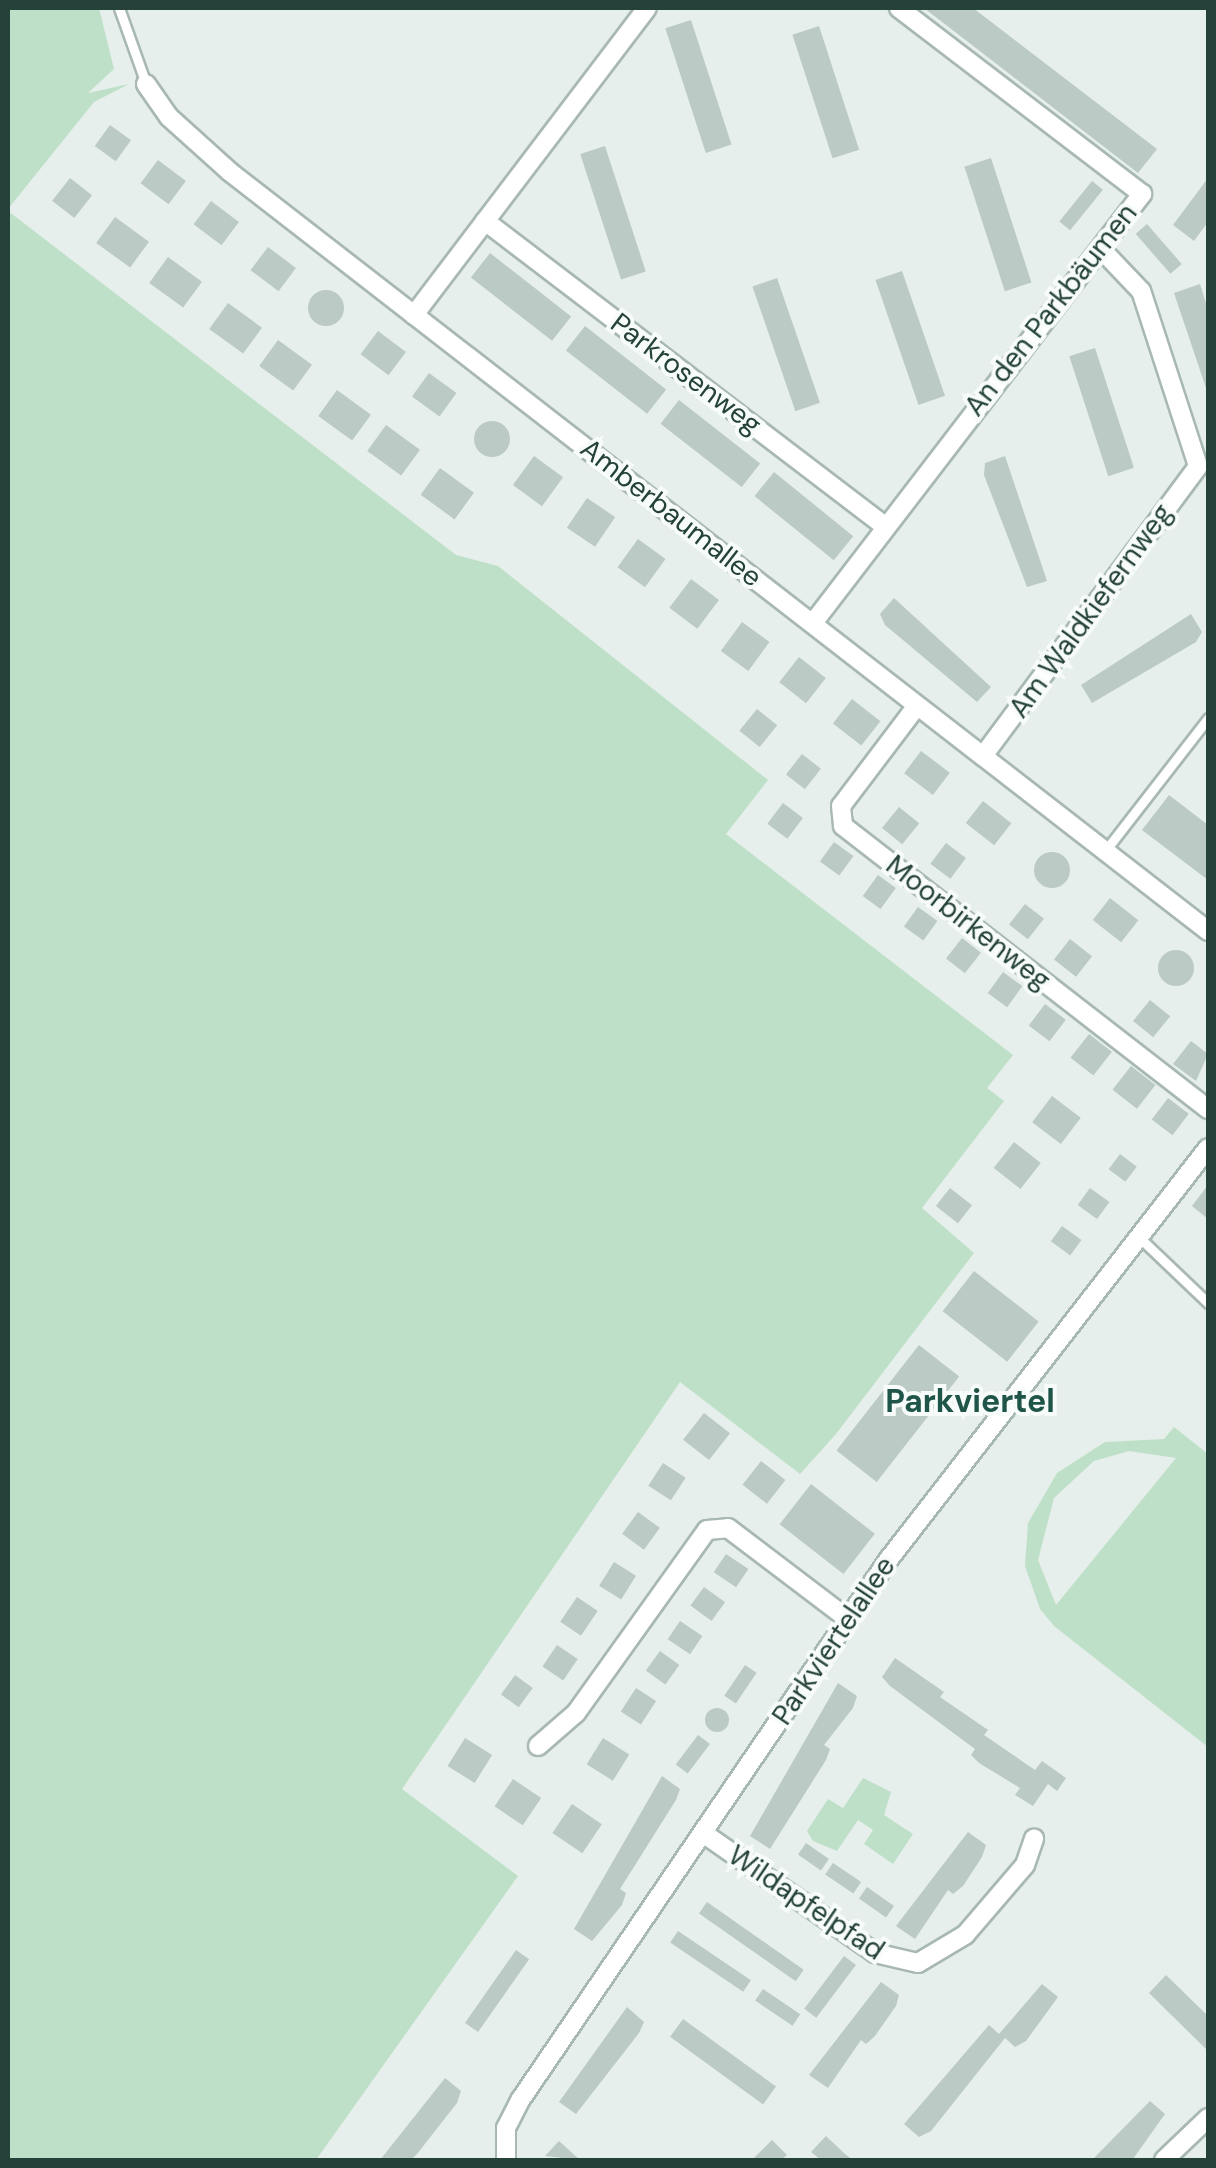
<!DOCTYPE html>
<meta charset="utf-8">
<style>
body{margin:0}
#map{position:relative;width:1216px;height:2168px;overflow:hidden;background:#e6efeb;font-family:"DM Sans",sans-serif}
div>[style]{position:absolute}
[style*='--x']{left:calc(var(--x)*1px);top:calc(var(--y)*1px);width:calc(var(--w)*1px);rotate:calc(var(--a)*1deg)}
.green>*{inset:0;background:#bfe0c8}
.building>*{inset:0;background:#bbcac4;transform-origin:0 0}
.round{border-radius:50%}
.roads{filter:drop-shadow(2px 0 #a8b8b2) drop-shadow(-2px 0 #a8b8b2) drop-shadow(0 2px #a8b8b2) drop-shadow(0 -2px #a8b8b2)}
.lane>*{height:9px;margin:-4.5px;padding:0 4.5px;transform-origin:4.5px;border-radius:4.5px;background:#fff}
.street>*{height:18px;margin:-9px;padding:0 9px;transform-origin:9px;border-radius:9px;background:#fff}
span{translate:-50% -50%;white-space:nowrap;text-align:center;line-height:1.15;-webkit-text-stroke:8px #f7fbf9;paint-order:stroke}
.street-label{font-size:28px;color:#24423a}
.quarter-label{font-size:32px;color:#1f5548;font-weight:700}
.frame{position:absolute;inset:0;border:10px solid #24423a;pointer-events:none}
</style>
<div id="map">
<div class="green">
<div style="clip-path:polygon(8px 8px,99px 8px,114px 69px,88px 93px,129px 84px,94px 102px,8px 209px)"></div>
<div style="clip-path:polygon(8px 211px,456px 555px,498px 566px,768px 780px,726px 834px,1013px 1055px,987px 1088px,1004px 1101px,922px 1208px,974px 1253px,836px 1434px,800px 1474px,680px 1382px,402px 1789px,518px 1876px,316px 2160px,8px 2160px)"></div>
<div style="clip-path:polygon(evenodd,1174px 1427px,1208px 1454px,1208px 1747px,1054px 1626px,1040px 1609px,1025px 1566px,1028px 1523px,1057px 1473px,1105px 1442px,1164px 1439px,1174px 1427px,1129px 1451px,1176px 1458px,1056px 1605px,1038px 1560px,1054px 1498px,1094px 1461px,1129px 1451px)"></div>
<div style="clip-path:polygon(863px 1778px,891px 1792px,884px 1815px,913px 1834px,893px 1864px,864px 1844px,873px 1830px,858px 1820px,837px 1851px,813px 1841px,807px 1831px,828px 1799px,843px 1808px)"></div>
</div>
<div class="building">
<div style="clip-path:polygon(924px 8px,973px 8px,1157px 149px,1138px 173px)"></div>
<div style="left:691px;top:20px;width:131px;height:27px;rotate:72deg"></div>
<div style="left:819px;top:26px;width:130px;height:28px;rotate:72deg"></div>
<div style="left:110px;top:125px;width:26px;height:26px;rotate:36deg"></div>
<div style="left:605px;top:146px;width:132px;height:26px;rotate:72deg"></div>
<div style="left:991px;top:158px;width:131px;height:28px;rotate:72deg"></div>
<div style="left:158px;top:160px;width:35px;height:29px;rotate:37deg"></div>
<div style="left:70px;top:178px;width:28px;height:29px;rotate:38deg"></div>
<div style="clip-path:polygon(1208px 178px,1208px 222px,1194px 241px,1173px 225px)"></div>
<div style="left:1092px;top:181px;width:14px;height:52px;rotate:39deg"></div>
<div style="left:211px;top:201px;width:35px;height:29px;rotate:37deg"></div>
<div style="left:115px;top:217px;width:42px;height:32px;rotate:36deg"></div>
<div style="left:1147px;top:224px;width:53px;height:15px;rotate:49deg"></div>
<div style="left:268px;top:247px;width:35px;height:29px;rotate:37deg"></div>
<div style="left:490px;top:253px;width:103px;height:31px;rotate:38deg"></div>
<div style="left:168px;top:257px;width:42px;height:32px;rotate:36deg"></div>
<div style="left:902px;top:271px;width:132px;height:28px;rotate:71deg"></div>
<div style="left:777px;top:278px;width:132px;height:26px;rotate:71deg"></div>
<div style="clip-path:polygon(1200px 284px,1208px 310px,1208px 394px,1174px 293px)"></div>
<div class="round" style="left:308px;top:290px;width:36px;height:36px"></div>
<div style="left:228px;top:303px;width:42px;height:32px;rotate:36deg"></div>
<div style="left:585px;top:326px;width:103px;height:31px;rotate:38deg"></div>
<div style="left:378px;top:331px;width:35px;height:29px;rotate:37deg"></div>
<div style="left:278px;top:340px;width:42px;height:32px;rotate:36deg"></div>
<div style="left:1095px;top:348px;width:126px;height:27px;rotate:72deg"></div>
<div style="left:429px;top:373px;width:34px;height:29px;rotate:36deg"></div>
<div style="left:337px;top:390px;width:42px;height:32px;rotate:36deg"></div>
<div style="left:679px;top:400px;width:103px;height:30px;rotate:38deg"></div>
<div class="round" style="left:474px;top:421px;width:36px;height:36px"></div>
<div style="left:386px;top:425px;width:42px;height:32px;rotate:36deg"></div>
<div style="left:534px;top:456px;width:36px;height:36px;rotate:36deg"></div>
<div style="clip-path:polygon(1005px 456px,1047px 581px,1027px 587px,984px 475px,985px 463px)"></div>
<div style="left:440px;top:468px;width:42px;height:33px;rotate:36deg"></div>
<div style="left:774px;top:472px;width:102px;height:31px;rotate:39deg"></div>
<div style="left:587px;top:498px;width:34px;height:36px;rotate:34deg"></div>
<div style="left:638px;top:539px;width:34px;height:35px;rotate:36deg"></div>
<div style="left:691px;top:579px;width:35px;height:36px;rotate:37deg"></div>
<div style="clip-path:polygon(894px 598px,991px 687px,977px 702px,885px 625px,880px 614px)"></div>
<div style="clip-path:polygon(1191px 614px,1202px 632px,1196px 642px,1092px 703px,1081px 685px)"></div>
<div style="left:742px;top:622px;width:34px;height:36px;rotate:36deg"></div>
<div style="left:799px;top:657px;width:34px;height:32px;rotate:38deg"></div>
<div style="left:852px;top:699px;width:36px;height:31px;rotate:38deg"></div>
<div style="left:757px;top:709px;width:26px;height:28px;rotate:39deg"></div>
<div style="left:921px;top:751px;width:36px;height:28px;rotate:37deg"></div>
<div style="left:802px;top:754px;width:24px;height:26px;rotate:38deg"></div>
<div style="clip-path:polygon(1169px 795px,1208px 825px,1208px 880px,1142px 830px)"></div>
<div style="left:983px;top:801px;width:36px;height:28px;rotate:38deg"></div>
<div style="left:783px;top:803px;width:25px;height:26px;rotate:37deg"></div>
<div style="left:899px;top:807px;width:26px;height:27px;rotate:39deg"></div>
<div style="left:834px;top:842px;width:24px;height:24px;rotate:36deg"></div>
<div style="left:946px;top:843px;width:25px;height:26px;rotate:37deg"></div>
<div class="round" style="left:1034px;top:852px;width:36px;height:36px"></div>
<div style="left:878px;top:875px;width:22px;height:26px;rotate:36deg"></div>
<div style="left:1110px;top:898px;width:36px;height:28px;rotate:38deg"></div>
<div style="left:1025px;top:904px;width:24px;height:26px;rotate:38deg"></div>
<div style="left:918px;top:907px;width:24px;height:24px;rotate:36deg"></div>
<div style="left:962px;top:938px;width:24px;height:26px;rotate:38deg"></div>
<div style="left:1070px;top:939px;width:28px;height:26px;rotate:38deg"></div>
<div class="round" style="left:1158px;top:950px;width:36px;height:36px"></div>
<div style="left:1003px;top:972px;width:24px;height:26px;rotate:36deg"></div>
<div style="left:1150px;top:1000px;width:26px;height:27px;rotate:39deg"></div>
<div style="left:1045px;top:1004px;width:26px;height:27px;rotate:37deg"></div>
<div style="left:1089px;top:1034px;width:29px;height:30px;rotate:38deg"></div>
<div style="clip-path:polygon(1191px 1041px,1208px 1054px,1196px 1081px,1173px 1064px)"></div>
<div style="left:1131px;top:1066px;width:31px;height:30px;rotate:38deg"></div>
<div style="left:1052px;top:1096px;width:36px;height:33px;rotate:37deg"></div>
<div style="left:1168px;top:1098px;width:26px;height:27px;rotate:37deg"></div>
<div style="left:1014px;top:1142px;width:34px;height:33px;rotate:38deg"></div>
<div style="left:1120px;top:1154px;width:21px;height:19px;rotate:37deg"></div>
<div style="clip-path:polygon(1208px 1185px,1208px 1219px,1192px 1206px)"></div>
<div style="left:950px;top:1188px;width:28px;height:23px;rotate:38deg"></div>
<div style="left:1090px;top:1188px;width:24px;height:21px;rotate:36deg"></div>
<div style="left:1062px;top:1226px;width:24px;height:19px;rotate:36deg"></div>
<div style="left:974px;top:1271px;width:82px;height:51px;rotate:38deg"></div>
<div style="left:919px;top:1345px;width:51px;height:134px;rotate:38deg"></div>
<div style="left:704px;top:1413px;width:33px;height:34px;rotate:38deg"></div>
<div style="left:761px;top:1461px;width:31px;height:30px;rotate:38deg"></div>
<div style="left:663px;top:1463px;width:27px;height:27px;rotate:33deg"></div>
<div style="left:811px;top:1484px;width:81px;height:51px;rotate:38deg"></div>
<div style="left:638px;top:1512px;width:27px;height:27px;rotate:36deg"></div>
<div style="left:726px;top:1554px;width:27px;height:22px;rotate:34deg"></div>
<div style="left:614px;top:1562px;width:26px;height:28px;rotate:32deg"></div>
<div style="left:704px;top:1587px;width:26px;height:23px;rotate:36deg"></div>
<div style="left:577px;top:1597px;width:25px;height:30px;rotate:34deg"></div>
<div style="left:680px;top:1621px;width:27px;height:22px;rotate:34deg"></div>
<div style="left:557px;top:1645px;width:25px;height:26px;rotate:34deg"></div>
<div style="left:660px;top:1651px;width:24px;height:24px;rotate:36deg"></div>
<div style="clip-path:polygon(895px 1658px,944px 1692px,940px 1697px,988px 1730px,984px 1735px,1035px 1770px,1042px 1761px,1066px 1778px,1057px 1791px,1048px 1784px,1033px 1806px,1015px 1795px,1020px 1788px,979px 1763px,971px 1755px,975px 1749px,890px 1686px,882px 1677px)"></div>
<div style="left:745px;top:1665px;width:14px;height:37px;rotate:34deg"></div>
<div style="left:515px;top:1675px;width:22px;height:24px;rotate:36deg"></div>
<div style="clip-path:polygon(838px 1683px,857px 1696px,853px 1708px,824px 1745px,830px 1749px,826px 1760px,770px 1849px,750px 1836px)"></div>
<div style="left:636px;top:1688px;width:24px;height:28px;rotate:33deg"></div>
<div class="round" style="left:705px;top:1708px;width:24px;height:24px"></div>
<div style="left:698px;top:1735px;width:15px;height:37px;rotate:37deg"></div>
<div style="left:465px;top:1738px;width:32px;height:33px;rotate:32deg"></div>
<div style="left:603px;top:1738px;width:31px;height:31px;rotate:32deg"></div>
<div style="clip-path:polygon(662px 1776px,680px 1789px,676px 1800px,620px 1889px,626px 1893px,622px 1905px,592px 1941px,574px 1929px)"></div>
<div style="left:513px;top:1779px;width:34px;height:33px;rotate:34deg"></div>
<div style="left:572px;top:1804px;width:36px;height:35px;rotate:34deg"></div>
<div style="clip-path:polygon(968px 1832px,986px 1845px,982px 1857px,963px 1886px,953px 1894px,948px 1890px,915px 1939px,896px 1926px)"></div>
<div style="left:806px;top:1843px;width:28px;height:14px;rotate:35deg"></div>
<div style="left:833px;top:1863px;width:34px;height:14px;rotate:34deg"></div>
<div style="left:867px;top:1887px;width:33px;height:14px;rotate:35deg"></div>
<div style="left:707px;top:1902px;width:118px;height:14px;rotate:35deg"></div>
<div style="left:678px;top:1931px;width:88px;height:14px;rotate:34deg"></div>
<div style="left:516px;top:1950px;width:16px;height:89px;rotate:35deg"></div>
<div style="left:844px;top:1956px;width:15px;height:66px;rotate:37deg"></div>
<div style="clip-path:polygon(1166px 1975px,1208px 2016px,1208px 2051px,1149px 1993px)"></div>
<div style="clip-path:polygon(881px 1982px,899px 1995px,896px 2006px,875px 2036px,866px 2044px,861px 2040px,828px 2088px,809px 2075px)"></div>
<div style="clip-path:polygon(1042px 1984px,1058px 1997px,1026px 2041px,1015px 2047px,1005px 2038px,931px 2131px,919px 2137px,904px 2124px,989px 2025px,999px 2034px)"></div>
<div style="left:763px;top:1989px;width:45px;height:14px;rotate:34deg"></div>
<div style="clip-path:polygon(627px 2007px,644px 2022px,639px 2033px,576px 2114px,559px 2102px)"></div>
<div style="left:683px;top:2019px;width:115px;height:22px;rotate:36deg"></div>
<div style="clip-path:polygon(445px 2078px,461px 2091px,457px 2103px,417px 2154px,411px 2160px,380px 2160px)"></div>
<div style="clip-path:polygon(1150px 2101px,1165px 2114px,1133px 2159px,1092px 2160px)"></div>
<div style="clip-path:polygon(826px 2136px,845px 2154px,853px 2160px,821px 2160px,811px 2152px)"></div>
<div style="clip-path:polygon(772px 2140px,787px 2155px,781px 2160px,752px 2160px)"></div>
<div style="clip-path:polygon(559px 2141px,580px 2160px,545px 2156px)"></div>
</div>
<div class="roads">
<div class="lane">
<div style="--x:119;--y:8;--w:81;--a:70.4"></div>
<div style="--x:1105;--y:851;--w:168;--a:-52.2"></div>
<div style="--x:1140;--y:1238;--w:94;--a:43.7"></div>
</div>
<div class="street">
<div style="--x:146;--y:84;--w:40;--a:55.1"></div>
<div style="--x:169;--y:117;--w:82;--a:42"></div>
<div style="--x:230;--y:172;--w:1238;--a:37.81"></div>
<div style="--x:485;--y:221;--w:504;--a:37.35"></div>
<div style="--x:414;--y:315;--w:385;--a:-52.8"></div>
<div style="--x:813;--y:623;--w:541;--a:-52.52"></div>
<div style="--x:1142;--y:194;--w:306;--a:-142.6"></div>
<div style="--x:916;--y:707;--w:124;--a:127.1"></div>
<div style="--x:841;--y:806;--w:20;--a:84"></div>
<div style="--x:843;--y:826;--w:462;--a:37.8"></div>
<div style="--x:983;--y:756;--w:361;--a:-53.4"></div>
<div style="--x:1198;--y:466;--w:184;--a:-108"></div>
<div style="--x:1141;--y:291;--w:57;--a:-133.6"></div>
<div style="--x:538;--y:1746;--w:50;--a:-41"></div>
<div style="--x:576;--y:1713;--w:225;--a:-54.4"></div>
<div style="--x:707;--y:1530;--w:21;--a:-5"></div>
<div style="--x:728;--y:1528;--w:152;--a:37.2"></div>
<div style="--x:703;--y:1833;--w:210;--a:34.9"></div>
<div style="--x:875;--y:1953;--w:44;--a:13.1"></div>
<div style="--x:918;--y:1963;--w:55;--a:-30.8"></div>
<div style="--x:965;--y:1935;--w:92;--a:-49.4"></div>
<div style="--x:1025;--y:1865;--w:28;--a:-71"></div>
<div style="--x:506;--y:2160;--w:32;--a:-90"></div>
<div style="--x:506;--y:2128;--w:33;--a:-63"></div>
<div style="--x:521;--y:2099;--w:653;--a:-55.73"></div>
<div style="--x:889;--y:1559;--w:520;--a:-52.18"></div>
<div style="--x:1164;--y:2160;--w:61;--a:-43.7"></div>
</div>
</div>
<div class="street-label">
<span style="left:1051px;top:310px;rotate:-52deg">An den Parkbäumen</span>
<span style="left:686px;top:374px;rotate:37deg">Parkrosenweg</span>
<span style="left:671px;top:513px;rotate:38deg">Amberbaumallee</span>
<span style="left:1091px;top:611px;rotate:-54deg">Am Waldkiefernweg</span>
<span style="left:968px;top:923px;rotate:38deg">Moorbirkenweg</span>
<span style="left:834px;top:1641px;rotate:-56deg">Parkviertelallee</span>
<span style="left:806px;top:1903px;rotate:34deg">Wildapfelpfad</span>
</div>
<div class="quarter-label">
<span style="left:970px;top:1401px">Parkviertel</span>
</div>
<div class="frame"></div>
</div>
